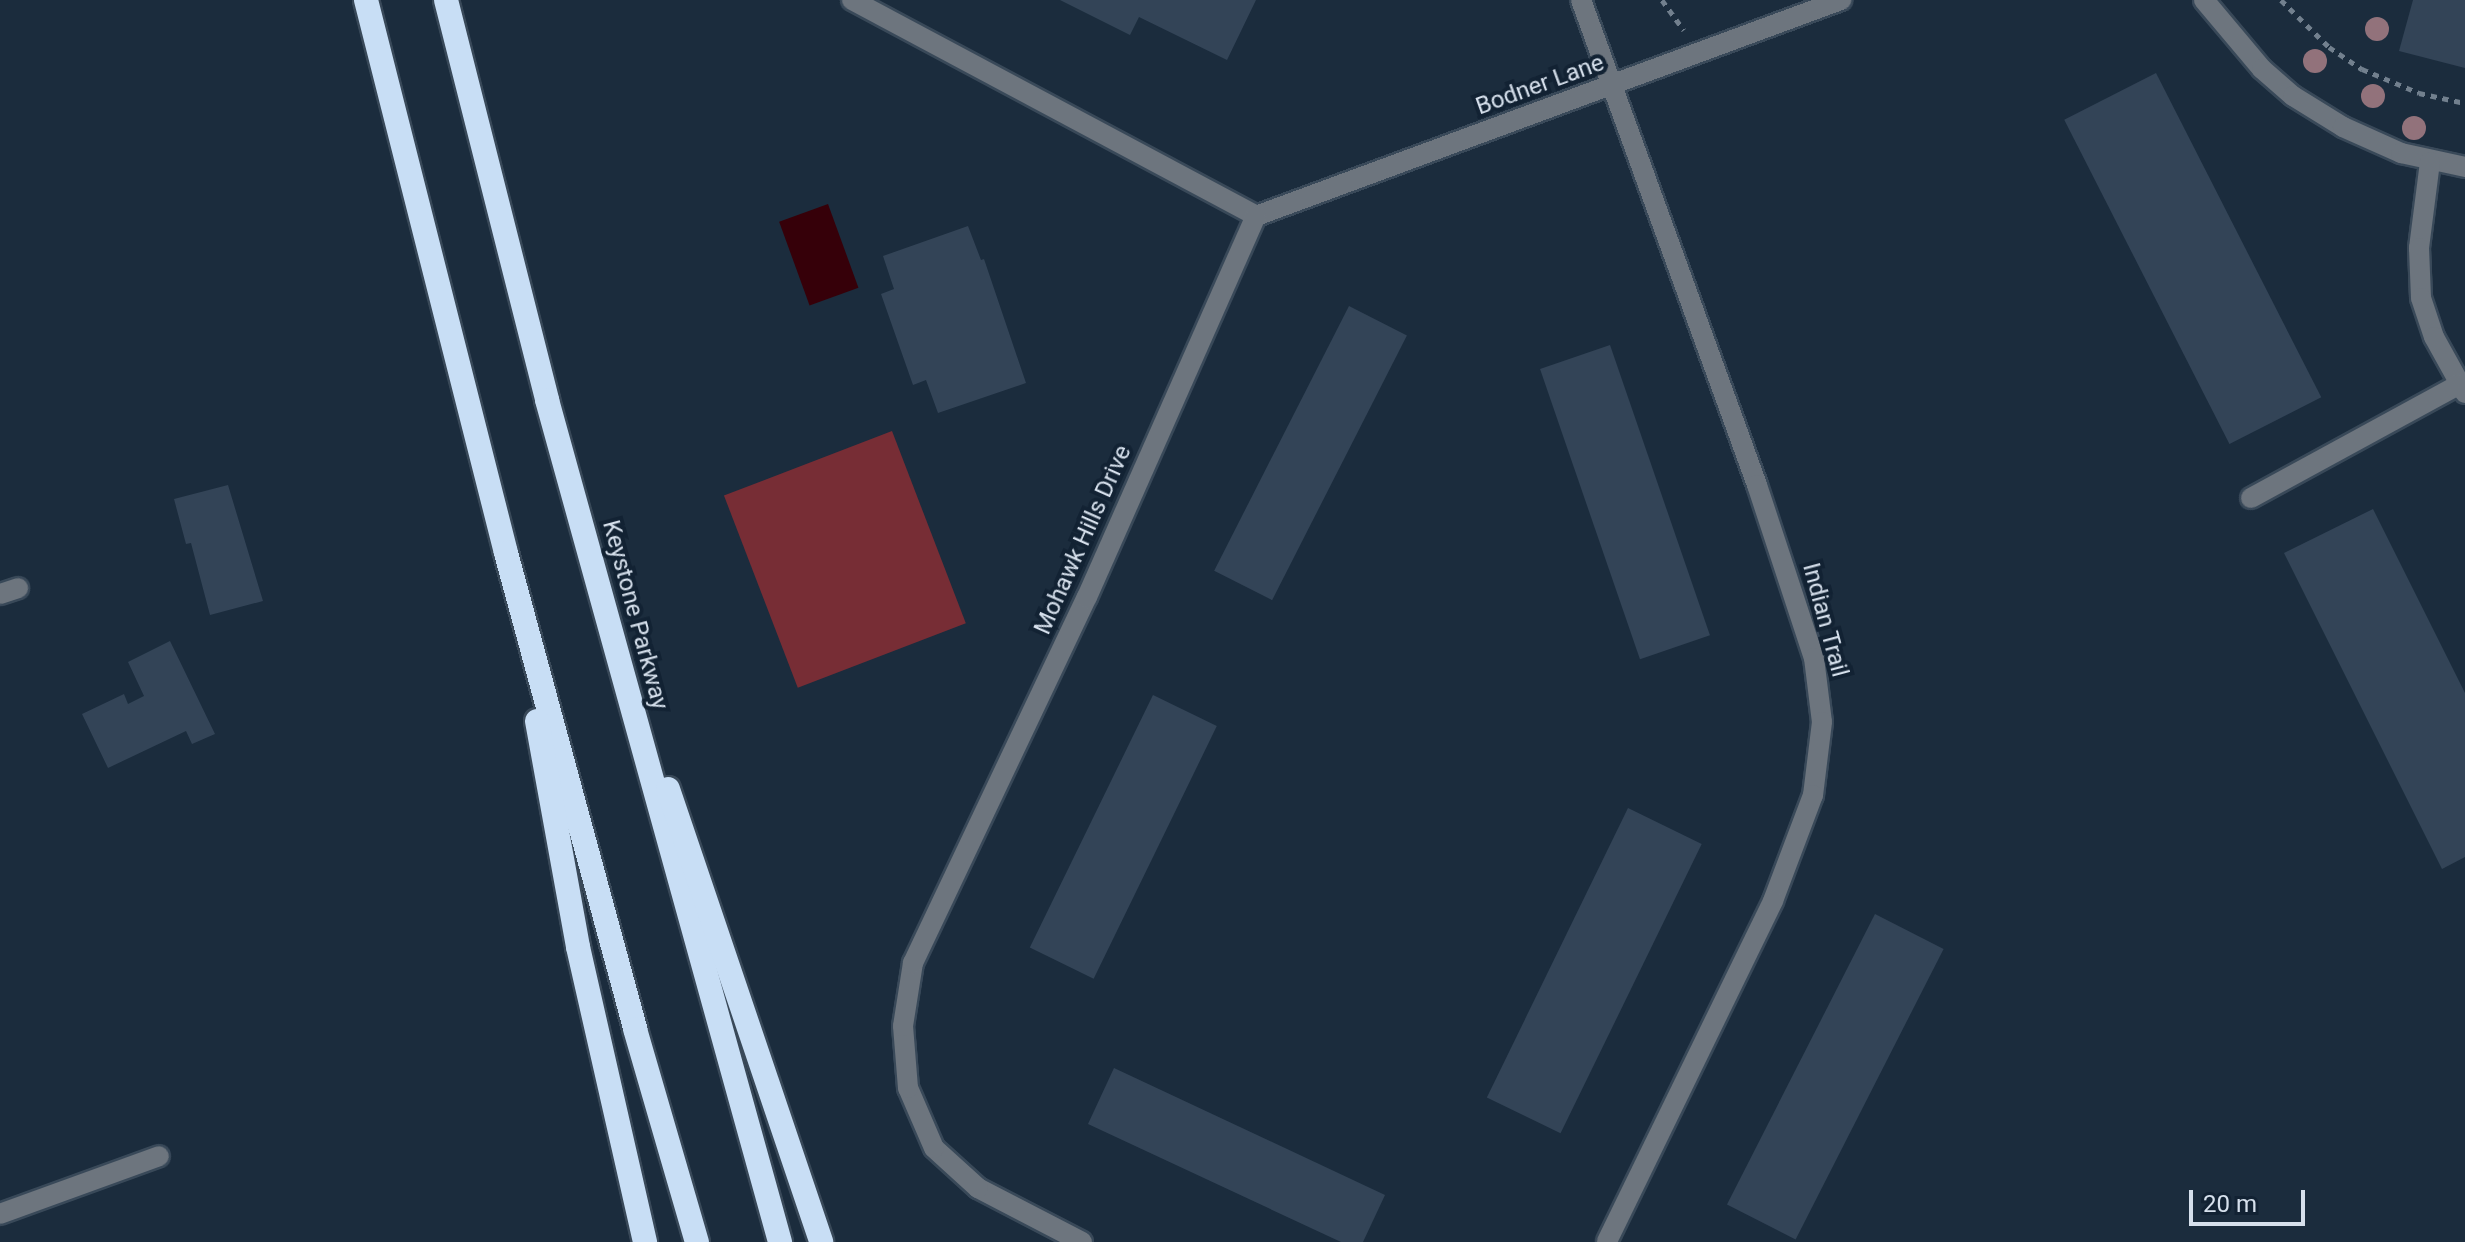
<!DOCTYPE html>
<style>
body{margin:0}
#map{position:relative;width:2465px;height:1242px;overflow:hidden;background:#1b2c3d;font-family:Roboto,sans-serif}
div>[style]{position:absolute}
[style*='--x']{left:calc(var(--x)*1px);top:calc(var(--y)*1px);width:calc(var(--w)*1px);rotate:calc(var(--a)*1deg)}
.green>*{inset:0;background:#772d35;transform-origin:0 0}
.water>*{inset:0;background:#360009;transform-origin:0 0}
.building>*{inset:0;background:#334457;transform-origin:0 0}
.path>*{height:5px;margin-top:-2.5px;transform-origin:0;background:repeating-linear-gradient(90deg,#72808e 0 6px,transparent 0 12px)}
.roads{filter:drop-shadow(2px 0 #394959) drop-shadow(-2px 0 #394959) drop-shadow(0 2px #394959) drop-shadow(0 -2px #394959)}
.minor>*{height:20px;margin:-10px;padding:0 10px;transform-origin:10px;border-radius:10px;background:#6d757e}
.highway>*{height:24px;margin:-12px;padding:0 12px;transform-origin:12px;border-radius:12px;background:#c8def5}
.trees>*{width:24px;height:24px;margin:-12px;border-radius:50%;background:#92727b}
span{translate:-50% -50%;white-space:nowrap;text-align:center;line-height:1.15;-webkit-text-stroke:8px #122233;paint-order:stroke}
.street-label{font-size:24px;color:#d6e0ec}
.scale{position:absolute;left:2189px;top:1190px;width:116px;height:36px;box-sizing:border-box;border:4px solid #d6e0ec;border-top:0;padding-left:10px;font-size:24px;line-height:28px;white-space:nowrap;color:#d6e0ec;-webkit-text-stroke:6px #122233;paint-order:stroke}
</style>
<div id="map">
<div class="green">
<div style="left:892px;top:431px;width:206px;height:180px;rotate:69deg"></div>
</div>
<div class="water">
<div style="left:828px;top:204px;width:89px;height:52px;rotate:70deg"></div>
</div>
<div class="building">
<div style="clip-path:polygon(1060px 0,1256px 0,1227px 60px,1139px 17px,1130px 35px)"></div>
<div style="clip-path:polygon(2413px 0,2465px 0,2465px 68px,2399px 51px)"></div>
<div style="left:2156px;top:73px;width:364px;height:103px;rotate:63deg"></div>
<div style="clip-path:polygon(968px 226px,981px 260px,984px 259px,1026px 383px,938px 413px,926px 380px,913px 385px,881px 294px,894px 289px,883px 256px)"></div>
<div style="left:1349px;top:306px;width:65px;height:297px;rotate:27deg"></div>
<div style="left:1610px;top:345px;width:307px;height:74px;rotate:71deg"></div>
<div style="clip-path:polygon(228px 485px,263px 601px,210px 615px,191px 543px,186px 544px,174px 499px)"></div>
<div style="clip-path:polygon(2373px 509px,2465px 693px,2465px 857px,2442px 869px,2284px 553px)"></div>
<div style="clip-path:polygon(170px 641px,215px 734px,192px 744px,186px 731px,108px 768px,82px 714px,124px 694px,128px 704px,144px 696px,128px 662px)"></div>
<div style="left:1153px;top:695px;width:71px;height:281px;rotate:26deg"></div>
<div style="left:1628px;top:808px;width:82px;height:322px;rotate:26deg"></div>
<div style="left:1875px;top:914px;width:77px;height:326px;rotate:27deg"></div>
<div style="clip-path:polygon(1114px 1068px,1385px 1195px,1363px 1242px,1341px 1242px,1088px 1124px)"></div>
</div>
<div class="path">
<div style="--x:1662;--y:0;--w:37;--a:54"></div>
<div style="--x:2281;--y:0;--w:67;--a:44.4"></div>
<div style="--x:2329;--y:47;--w:40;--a:34"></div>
<div style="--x:2362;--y:69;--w:62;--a:22.8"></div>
<div style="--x:2419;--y:93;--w:47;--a:12.3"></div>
</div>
<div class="roads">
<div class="minor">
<div style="--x:852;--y:0;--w:458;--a:28.1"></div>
<div style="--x:1581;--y:0;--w:516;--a:70.05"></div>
<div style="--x:1757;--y:485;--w:182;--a:71.8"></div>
<div style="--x:1814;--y:658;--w:64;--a:82.9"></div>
<div style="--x:1822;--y:722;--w:74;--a:97"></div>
<div style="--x:1813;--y:795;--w:113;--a:110.7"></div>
<div style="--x:1773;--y:901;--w:379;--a:116"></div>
<div style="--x:2204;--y:0;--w:90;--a:50"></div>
<div style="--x:2262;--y:69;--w:41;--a:41.1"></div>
<div style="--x:2293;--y:96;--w:59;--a:31.8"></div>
<div style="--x:2343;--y:127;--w:64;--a:24.1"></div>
<div style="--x:2401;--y:153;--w:66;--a:12.3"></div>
<div style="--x:2430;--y:162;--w:87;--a:97.3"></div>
<div style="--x:2419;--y:248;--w:50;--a:87.7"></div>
<div style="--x:2421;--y:298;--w:41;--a:71.6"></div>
<div style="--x:2434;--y:337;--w:64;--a:61"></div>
<div style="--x:1256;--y:216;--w:624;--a:-20.27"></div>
<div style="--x:2251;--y:498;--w:238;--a:-28.6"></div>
<div style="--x:0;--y:594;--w:19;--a:-18"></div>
<div style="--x:0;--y:1214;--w:169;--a:-20"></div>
<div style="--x:1082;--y:1242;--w:117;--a:-152.6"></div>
<div style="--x:978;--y:1188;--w:59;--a:-137.7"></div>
<div style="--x:934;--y:1148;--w:65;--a:-113.4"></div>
<div style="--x:908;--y:1088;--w:62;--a:-94.6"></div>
<div style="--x:903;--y:1026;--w:64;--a:-81"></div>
<div style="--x:913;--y:963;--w:405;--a:-64.6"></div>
<div style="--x:1087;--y:597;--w:417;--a:-66.1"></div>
</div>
<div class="highway">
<div style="--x:366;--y:0;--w:570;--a:75.79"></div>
<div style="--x:506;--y:553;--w:493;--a:74.8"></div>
<div style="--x:635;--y:1029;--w:222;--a:73.8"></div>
<div style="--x:446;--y:0;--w:413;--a:75.8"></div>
<div style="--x:547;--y:400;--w:874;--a:74.53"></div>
<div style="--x:537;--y:721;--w:230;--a:79.7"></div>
<div style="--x:578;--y:947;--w:303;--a:77.2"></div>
<div style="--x:668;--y:789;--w:478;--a:71.3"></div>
</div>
</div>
<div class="trees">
<div style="left:2377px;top:29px"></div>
<div style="left:2315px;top:61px"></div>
<div style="left:2373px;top:96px"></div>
<div style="left:2414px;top:128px"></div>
</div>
<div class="street-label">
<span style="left:1540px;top:85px;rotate:-20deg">Bodner Lane</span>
<span style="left:1083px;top:540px;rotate:-66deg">Mohawk Hills Drive</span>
<span style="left:635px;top:615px;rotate:75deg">Keystone Parkway</span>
<span style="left:1825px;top:620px;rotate:75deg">Indian Trail</span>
</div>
<div class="scale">20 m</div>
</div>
